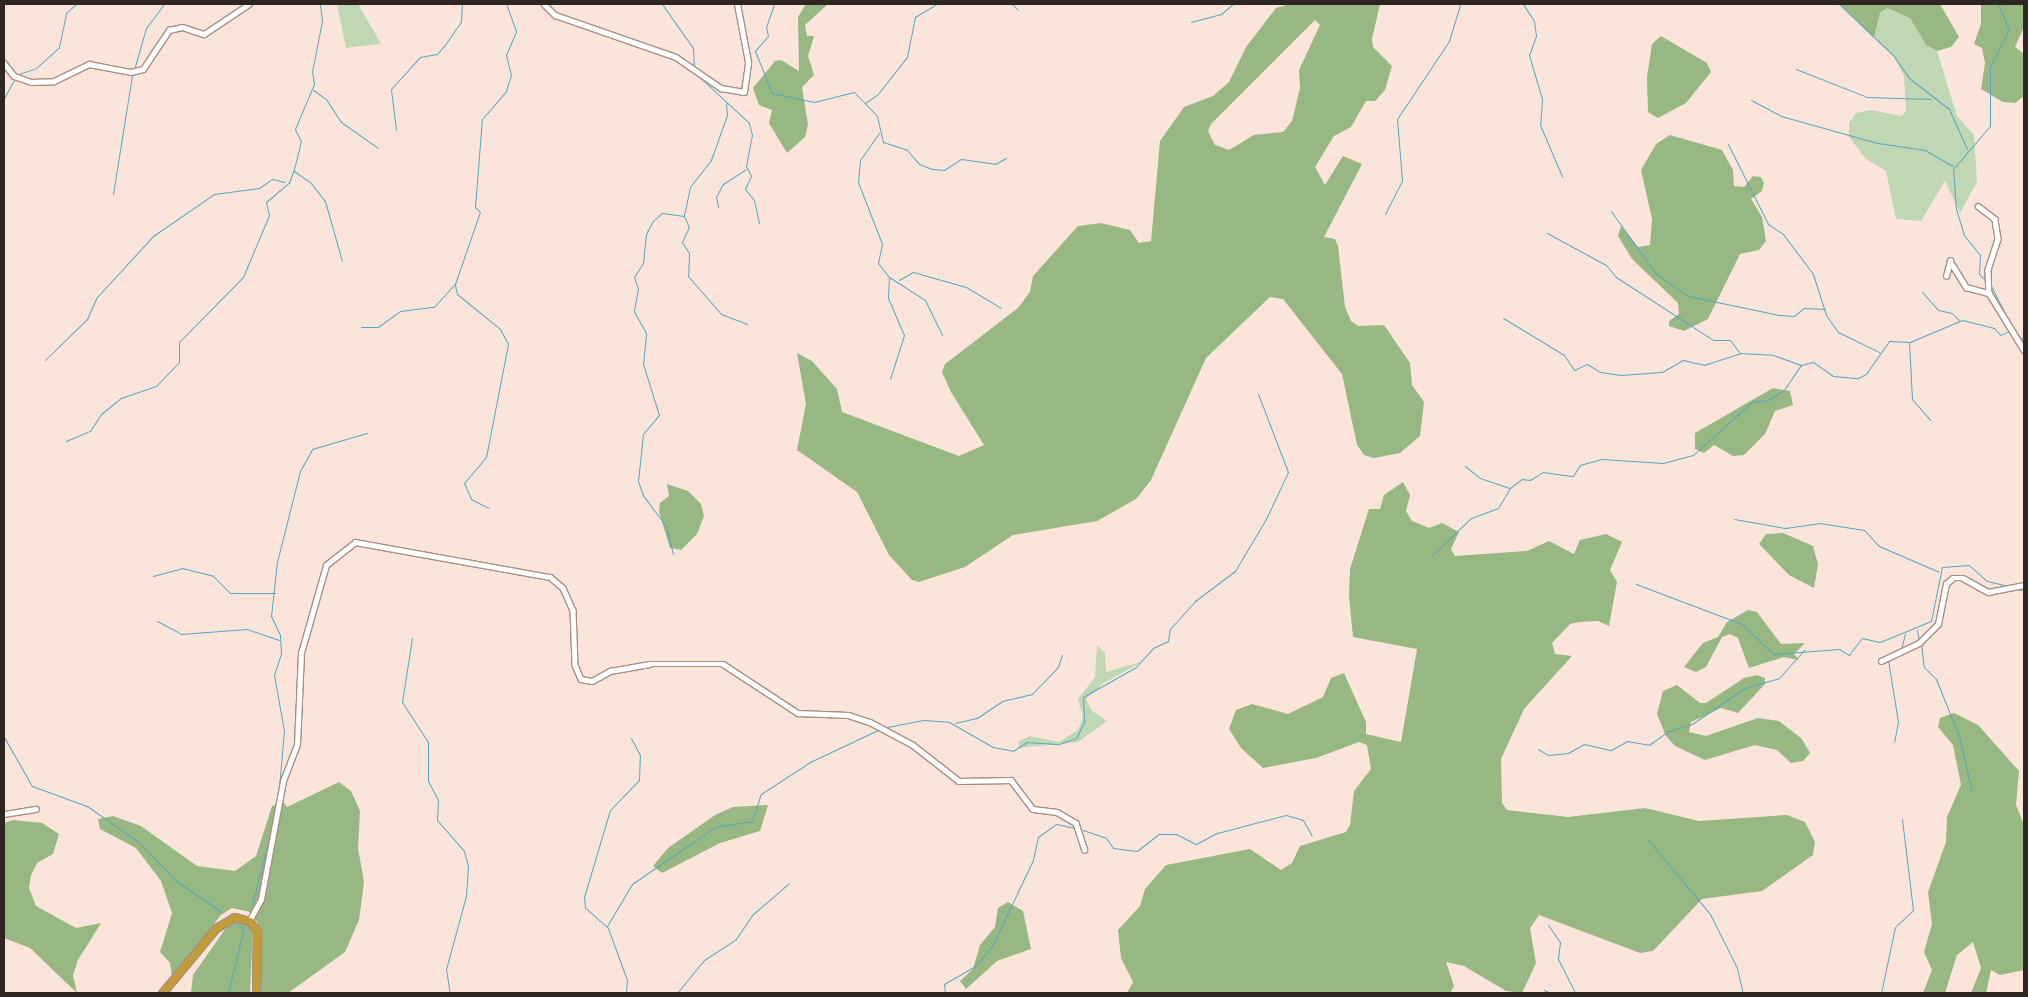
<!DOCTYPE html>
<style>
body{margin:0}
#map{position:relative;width:2028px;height:997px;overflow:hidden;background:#fbe5db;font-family:"Noto Serif",serif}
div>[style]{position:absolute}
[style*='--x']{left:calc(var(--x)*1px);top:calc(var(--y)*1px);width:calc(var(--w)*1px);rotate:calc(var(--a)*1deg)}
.green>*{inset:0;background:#c0d7b3}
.forest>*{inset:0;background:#97b882}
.stream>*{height:1px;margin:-0.5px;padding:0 0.5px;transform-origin:0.5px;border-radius:0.5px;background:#57a7bc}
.roads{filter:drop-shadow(1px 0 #a88e83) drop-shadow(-1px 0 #a88e83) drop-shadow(0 1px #a88e83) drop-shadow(0 -1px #a88e83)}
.minor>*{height:4.5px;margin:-2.25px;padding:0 2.25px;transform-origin:2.25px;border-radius:2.25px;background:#fff}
.highway>*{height:7px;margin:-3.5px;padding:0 3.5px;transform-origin:3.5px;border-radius:3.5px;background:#c49c37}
span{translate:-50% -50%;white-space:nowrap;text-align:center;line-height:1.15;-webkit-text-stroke:4.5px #fff;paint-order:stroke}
.frame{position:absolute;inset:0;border:5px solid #2f2521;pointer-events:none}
</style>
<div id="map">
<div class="green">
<div style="clip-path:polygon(337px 4px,358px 4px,381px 44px,346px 48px)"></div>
<div style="clip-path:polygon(1887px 8px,1910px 18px,1926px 45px,1937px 51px,1957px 116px,1974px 135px,1977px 182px,1960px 213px,1945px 181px,1921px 221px,1896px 219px,1886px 171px,1865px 158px,1849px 137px,1849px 123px,1856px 113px,1871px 110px,1901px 116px,1906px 111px,1904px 76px,1894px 57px,1874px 38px,1880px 13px)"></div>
<div style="clip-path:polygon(1097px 645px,1105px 653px,1106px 672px,1144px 661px,1104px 683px,1086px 699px,1091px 710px,1107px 721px,1078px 742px,1018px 748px,1019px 741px,1030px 736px,1059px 742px,1078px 730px,1083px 717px,1078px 699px,1095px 677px)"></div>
</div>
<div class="forest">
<div style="clip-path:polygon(806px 4px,828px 4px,805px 25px,807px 36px,814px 36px,808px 56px,814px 75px,802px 87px,808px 125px,805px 137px,787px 153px,769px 123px,772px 110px,759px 105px,753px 88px,775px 61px,781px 60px,799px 71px,798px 17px)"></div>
<div style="clip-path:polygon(evenodd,1290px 4px,1380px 4px,1372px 39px,1373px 47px,1392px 66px,1385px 90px,1375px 101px,1366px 101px,1351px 127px,1334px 136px,1315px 167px,1325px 185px,1343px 156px,1362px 164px,1324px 237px,1335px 239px,1338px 246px,1345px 307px,1351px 321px,1358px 326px,1384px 325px,1410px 363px,1412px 385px,1424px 402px,1420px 436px,1400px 453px,1374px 458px,1364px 455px,1357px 445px,1342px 374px,1283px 299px,1270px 297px,1206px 358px,1151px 480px,1136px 499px,1097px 521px,1013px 535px,965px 567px,919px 582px,912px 580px,889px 555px,857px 492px,797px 450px,806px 404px,797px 353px,812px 361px,837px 389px,842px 412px,959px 456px,984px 445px,951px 392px,942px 372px,945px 364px,1018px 308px,1030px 292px,1033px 276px,1078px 226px,1101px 223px,1130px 230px,1139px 243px,1151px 241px,1160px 141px,1184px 107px,1213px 96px,1229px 82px,1246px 47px,1276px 8px,1290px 4px,1315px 20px,1320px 25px,1299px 70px,1300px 88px,1292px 121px,1283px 132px,1254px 135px,1229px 150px,1215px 145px,1208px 131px,1211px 124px,1315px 20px)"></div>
<div style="clip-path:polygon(1839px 4px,1940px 4px,1959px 37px,1951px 47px,1937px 51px,1926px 45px,1910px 18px,1887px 8px,1880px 13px,1874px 38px)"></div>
<div style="clip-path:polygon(1981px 4px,2024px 4px,2024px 27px,2015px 47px,2024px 54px,2024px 96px,2015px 103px,2003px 102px,1981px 89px,1985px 63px,1982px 48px,1974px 44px,1981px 24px)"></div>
<div style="clip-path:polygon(1661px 36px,1707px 63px,1711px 72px,1686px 103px,1658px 118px,1648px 112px,1647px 77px,1652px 44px)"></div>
<div style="clip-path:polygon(1670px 135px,1722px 150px,1733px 170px,1734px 186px,1744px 187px,1753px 176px,1761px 177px,1764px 183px,1762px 191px,1751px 199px,1762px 217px,1766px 241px,1759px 250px,1740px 254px,1708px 319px,1684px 331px,1669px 326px,1669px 321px,1679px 314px,1678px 303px,1632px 259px,1618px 236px,1621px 226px,1638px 247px,1650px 245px,1652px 219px,1641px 170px,1656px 144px)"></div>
<div style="clip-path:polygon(1773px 388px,1790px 391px,1793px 405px,1775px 411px,1765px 434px,1744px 455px,1733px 456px,1714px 445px,1704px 453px,1695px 449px,1695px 433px)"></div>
<div style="clip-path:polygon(1403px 482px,1410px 495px,1406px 511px,1412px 521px,1429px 528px,1442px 523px,1459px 532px,1451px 549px,1455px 556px,1527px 551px,1549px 541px,1574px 554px,1580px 540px,1606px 534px,1622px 542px,1610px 570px,1617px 582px,1609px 626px,1598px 621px,1580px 622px,1570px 624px,1552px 643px,1555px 654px,1572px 656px,1524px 709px,1501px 759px,1502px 803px,1507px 810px,1568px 817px,1645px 808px,1699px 821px,1787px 815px,1805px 822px,1815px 842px,1813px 855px,1762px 891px,1702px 899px,1653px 951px,1640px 953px,1539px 915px,1530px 928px,1536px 963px,1522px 993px,1506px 991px,1464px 966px,1446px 962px,1454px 986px,1450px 993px,1127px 993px,1133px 982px,1121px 958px,1118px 930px,1140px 906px,1145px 889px,1166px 865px,1250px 849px,1281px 870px,1292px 863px,1300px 846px,1346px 832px,1350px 825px,1354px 791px,1371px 769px,1367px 745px,1359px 742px,1316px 758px,1263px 768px,1241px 748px,1229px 729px,1236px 710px,1252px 704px,1288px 714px,1323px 697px,1331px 678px,1344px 673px,1366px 722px,1366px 734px,1401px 742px,1417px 649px,1353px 637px,1349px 597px,1350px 569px,1369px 509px,1380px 509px,1384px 495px)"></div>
<div style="clip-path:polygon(667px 484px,688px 491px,701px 504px,704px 516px,697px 534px,681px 550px,670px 548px,659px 512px,660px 503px,669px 496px)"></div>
<div style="clip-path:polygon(1783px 533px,1813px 546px,1818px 564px,1814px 588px,1789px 575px,1759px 544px,1766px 534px)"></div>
<div style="clip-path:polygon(1748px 610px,1757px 612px,1781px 644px,1805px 643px,1794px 654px,1799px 660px,1784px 657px,1749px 668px,1738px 638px,1730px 634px,1722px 637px,1706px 667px,1696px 672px,1684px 667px,1703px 643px,1718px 637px,1727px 622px)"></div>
<div style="clip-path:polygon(1757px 675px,1765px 678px,1765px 684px,1738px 713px,1721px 708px,1691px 722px,1689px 732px,1706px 736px,1758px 718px,1779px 721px,1802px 739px,1810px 753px,1803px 761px,1791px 763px,1777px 750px,1755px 745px,1705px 760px,1675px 746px,1666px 736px,1657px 714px,1663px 691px,1677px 685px,1700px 703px,1706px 703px,1744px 678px)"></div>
<div style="clip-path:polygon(1954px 713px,1978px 725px,2019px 771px,2016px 805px,2024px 825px,2024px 970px,2000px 975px,1991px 970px,1986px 993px,1971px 993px,1981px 968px,1973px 942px,1957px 955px,1945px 993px,1923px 993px,1932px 970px,1924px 952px,1932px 924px,1928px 892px,1946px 842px,1947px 817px,1961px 785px,1953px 745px,1938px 727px,1940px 718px)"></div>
<div style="clip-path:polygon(339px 782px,351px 791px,360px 811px,358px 848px,364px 882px,359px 920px,345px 952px,288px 993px,258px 993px,258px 923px,250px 912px,232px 908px,221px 915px,172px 977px,170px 963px,160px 952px,172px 913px,161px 881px,136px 848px,100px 829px,98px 819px,113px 816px,141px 826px,197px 866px,235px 871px,256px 856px,272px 806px,283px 802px,287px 807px)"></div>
<div style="clip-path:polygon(768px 805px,760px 831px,720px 843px,662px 873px,653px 866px,668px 848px,715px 815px,733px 807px)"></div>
<div style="clip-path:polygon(13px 820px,42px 823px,59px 834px,53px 854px,37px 863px,31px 875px,29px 888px,36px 906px,76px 928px,101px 923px,78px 960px,73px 975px,77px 993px,30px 948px,4px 938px,4px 823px)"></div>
<div style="clip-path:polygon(1008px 902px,1023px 911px,1031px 949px,997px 961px,966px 989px,960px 981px,973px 969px,980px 945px,995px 927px,998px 908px)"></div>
<div style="clip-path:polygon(233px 918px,253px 926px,250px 993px,191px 993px,193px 975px)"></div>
</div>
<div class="stream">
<div style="--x:662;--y:4;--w:54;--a:54.8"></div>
<div style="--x:693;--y:48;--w:19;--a:87"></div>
<div style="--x:774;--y:4;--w:24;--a:109"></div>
<div style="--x:766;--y:27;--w:9;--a:77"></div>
<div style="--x:768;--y:36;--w:20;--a:131"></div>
<div style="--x:755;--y:51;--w:45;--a:68"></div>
<div style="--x:772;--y:93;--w:43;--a:12.1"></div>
<div style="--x:814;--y:102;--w:41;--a:-14"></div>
<div style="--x:854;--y:92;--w:33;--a:46"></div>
<div style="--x:877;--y:116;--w:27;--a:77"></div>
<div style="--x:883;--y:142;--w:25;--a:18"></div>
<div style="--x:907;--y:150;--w:18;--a:49"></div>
<div style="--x:919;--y:164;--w:14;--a:21"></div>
<div style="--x:932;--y:169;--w:12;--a:5"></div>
<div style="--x:944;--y:170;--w:20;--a:-33"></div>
<div style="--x:961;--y:159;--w:34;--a:8"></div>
<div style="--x:995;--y:164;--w:13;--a:-29"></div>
<div style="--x:1012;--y:4;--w:8;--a:45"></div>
<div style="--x:1523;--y:4;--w:20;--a:57"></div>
<div style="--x:1534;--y:21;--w:15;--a:82"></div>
<div style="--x:1536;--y:36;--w:20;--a:110"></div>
<div style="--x:1529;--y:55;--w:46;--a:73.5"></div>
<div style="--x:1542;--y:99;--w:26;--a:94"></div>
<div style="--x:1540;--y:125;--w:56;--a:66.7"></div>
<div style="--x:1839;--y:4;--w:74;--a:43.4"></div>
<div style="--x:1893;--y:55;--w:28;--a:55"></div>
<div style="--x:1909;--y:78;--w:51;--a:37.8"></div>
<div style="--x:1949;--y:109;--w:44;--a:65.8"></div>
<div style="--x:1191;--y:22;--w:31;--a:-15"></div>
<div style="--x:1221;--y:14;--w:16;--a:-40"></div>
<div style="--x:1796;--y:69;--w:76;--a:21.5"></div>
<div style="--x:1867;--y:97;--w:64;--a:1.8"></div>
<div style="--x:134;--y:70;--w:44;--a:-74.1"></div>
<div style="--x:146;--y:28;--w:30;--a:-53"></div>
<div style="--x:694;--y:72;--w:75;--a:42.8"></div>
<div style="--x:749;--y:123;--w:12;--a:76"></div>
<div style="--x:752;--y:135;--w:32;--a:101"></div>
<div style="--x:746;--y:166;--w:11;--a:63"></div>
<div style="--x:751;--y:176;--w:14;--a:115"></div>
<div style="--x:745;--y:189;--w:14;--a:51"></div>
<div style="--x:754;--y:200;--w:24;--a:78"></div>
<div style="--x:19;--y:74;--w:18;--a:-19"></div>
<div style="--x:36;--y:68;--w:31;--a:-42"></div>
<div style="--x:59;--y:47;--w:35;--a:-78"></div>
<div style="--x:66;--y:13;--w:13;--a:-42"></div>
<div style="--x:313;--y:90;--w:16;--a:35"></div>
<div style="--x:326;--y:99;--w:27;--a:57"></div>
<div style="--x:341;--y:122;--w:45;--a:35.1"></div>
<div style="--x:4;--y:98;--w:23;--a:-61"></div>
<div style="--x:1751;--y:100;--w:34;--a:28"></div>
<div style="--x:1781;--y:116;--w:101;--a:15.6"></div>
<div style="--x:1878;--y:143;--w:48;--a:8.5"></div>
<div style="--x:1925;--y:150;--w:32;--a:30"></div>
<div style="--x:726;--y:103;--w:12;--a:85"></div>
<div style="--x:727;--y:115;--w:48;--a:109.6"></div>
<div style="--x:711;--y:160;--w:34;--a:128"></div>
<div style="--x:690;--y:187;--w:30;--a:102"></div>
<div style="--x:684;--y:216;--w:12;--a:66"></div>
<div style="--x:689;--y:227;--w:17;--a:115"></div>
<div style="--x:682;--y:242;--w:13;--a:58"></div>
<div style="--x:689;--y:253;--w:23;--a:92"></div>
<div style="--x:688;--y:276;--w:50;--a:49"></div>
<div style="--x:721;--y:314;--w:28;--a:21"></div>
<div style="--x:865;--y:103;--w:14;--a:-34"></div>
<div style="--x:877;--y:95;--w:48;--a:-51.7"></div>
<div style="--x:907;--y:57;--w:41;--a:-78.7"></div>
<div style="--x:915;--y:17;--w:26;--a:-31"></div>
<div style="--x:396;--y:130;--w:41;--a:-97"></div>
<div style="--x:391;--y:89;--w:43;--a:-47.8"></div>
<div style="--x:420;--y:57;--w:17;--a:-10"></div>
<div style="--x:437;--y:54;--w:11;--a:-49"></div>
<div style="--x:444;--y:46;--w:29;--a:-55"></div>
<div style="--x:461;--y:22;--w:18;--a:-87"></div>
<div style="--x:879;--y:133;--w:33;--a:125"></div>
<div style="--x:860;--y:160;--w:22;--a:95"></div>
<div style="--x:858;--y:182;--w:66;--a:68.8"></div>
<div style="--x:882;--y:244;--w:19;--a:102"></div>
<div style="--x:878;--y:263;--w:18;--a:52"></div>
<div style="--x:889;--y:277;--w:43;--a:32.6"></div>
<div style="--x:925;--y:300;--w:39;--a:64"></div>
<div style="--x:1728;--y:144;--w:89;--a:63.4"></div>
<div style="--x:1768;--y:224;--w:18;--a:34"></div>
<div style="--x:1783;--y:234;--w:50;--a:53.1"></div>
<div style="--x:1813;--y:274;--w:43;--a:72.4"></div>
<div style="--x:1826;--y:315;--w:21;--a:55"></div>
<div style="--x:1838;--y:332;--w:46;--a:26"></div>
<div style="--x:294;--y:171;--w:19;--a:35"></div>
<div style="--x:310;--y:182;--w:24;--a:52"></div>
<div style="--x:325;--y:201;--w:62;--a:74.2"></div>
<div style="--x:113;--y:194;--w:121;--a:-80.9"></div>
<div style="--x:718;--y:207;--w:10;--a:-101"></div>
<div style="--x:716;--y:197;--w:15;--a:-62"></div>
<div style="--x:723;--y:184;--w:27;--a:-33"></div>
<div style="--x:1611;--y:211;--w:76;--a:54.6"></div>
<div style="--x:1655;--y:273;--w:40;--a:34.9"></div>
<div style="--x:1688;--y:296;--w:93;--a:11.8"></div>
<div style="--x:1779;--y:315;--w:15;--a:4"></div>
<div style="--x:1794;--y:316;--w:13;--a:-39"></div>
<div style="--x:1804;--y:308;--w:21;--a:3"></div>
<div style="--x:1385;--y:214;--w:38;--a:-63"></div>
<div style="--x:1402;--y:180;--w:61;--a:-94.7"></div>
<div style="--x:1397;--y:119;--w:94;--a:-56.3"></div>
<div style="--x:1449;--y:41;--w:39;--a:-73"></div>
<div style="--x:1547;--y:233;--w:67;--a:28.5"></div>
<div style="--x:1606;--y:265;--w:16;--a:50"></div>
<div style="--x:1616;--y:277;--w:116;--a:33"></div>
<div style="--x:1713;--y:340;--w:17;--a:0"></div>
<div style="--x:1730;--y:340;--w:15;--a:53"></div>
<div style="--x:889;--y:277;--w:21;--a:93"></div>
<div style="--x:888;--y:298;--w:40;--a:66.6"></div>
<div style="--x:904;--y:335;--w:46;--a:107.7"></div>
<div style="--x:899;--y:280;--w:16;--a:-30"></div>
<div style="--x:913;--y:272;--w:55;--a:15.8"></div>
<div style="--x:966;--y:287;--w:41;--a:31"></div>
<div style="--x:1987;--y:282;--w:11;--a:-135"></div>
<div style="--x:1979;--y:274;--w:19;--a:-87"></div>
<div style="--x:1980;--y:255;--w:26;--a:-129"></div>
<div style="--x:1964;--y:235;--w:27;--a:-107"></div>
<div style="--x:1956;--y:209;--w:40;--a:-94.3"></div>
<div style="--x:1953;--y:169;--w:57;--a:-49.3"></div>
<div style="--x:1990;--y:126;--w:59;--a:-90"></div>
<div style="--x:1990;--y:67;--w:42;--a:-63.4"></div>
<div style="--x:2009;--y:29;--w:27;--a:-114"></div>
<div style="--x:1990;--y:284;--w:48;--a:62.9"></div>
<div style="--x:455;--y:285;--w:9;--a:77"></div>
<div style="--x:457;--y:294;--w:55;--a:39.1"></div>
<div style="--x:500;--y:329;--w:17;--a:62"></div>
<div style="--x:508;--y:344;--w:115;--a:101"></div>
<div style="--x:486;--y:457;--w:34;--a:130"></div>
<div style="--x:464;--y:483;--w:17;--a:66"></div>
<div style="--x:471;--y:499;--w:20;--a:27"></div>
<div style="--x:1922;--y:292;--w:24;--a:48"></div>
<div style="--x:1938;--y:310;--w:14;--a:12"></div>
<div style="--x:1952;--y:313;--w:10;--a:45"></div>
<div style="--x:1503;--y:318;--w:71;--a:31.2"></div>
<div style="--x:1564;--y:355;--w:18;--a:56"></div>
<div style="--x:1574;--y:370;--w:14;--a:-25"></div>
<div style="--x:1587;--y:364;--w:15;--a:32"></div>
<div style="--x:1600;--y:372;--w:21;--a:8"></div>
<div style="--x:1621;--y:375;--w:41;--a:-4.2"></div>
<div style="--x:1662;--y:372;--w:24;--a:-30"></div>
<div style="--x:1683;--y:360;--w:22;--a:13"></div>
<div style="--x:1704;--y:365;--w:38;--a:-18"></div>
<div style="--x:1740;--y:353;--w:33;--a:3"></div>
<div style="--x:1773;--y:355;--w:30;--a:20"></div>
<div style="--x:1801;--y:365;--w:12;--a:-14"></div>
<div style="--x:1813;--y:362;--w:24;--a:35"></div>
<div style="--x:1833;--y:376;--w:25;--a:5"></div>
<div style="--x:1858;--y:378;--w:9;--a:-27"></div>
<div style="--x:1866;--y:374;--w:40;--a:-55.1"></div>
<div style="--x:1889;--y:341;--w:20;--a:3"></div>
<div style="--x:361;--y:327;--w:17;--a:0"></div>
<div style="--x:378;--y:327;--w:27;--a:-36"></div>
<div style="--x:400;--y:311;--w:34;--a:-7"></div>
<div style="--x:434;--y:307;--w:31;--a:-48"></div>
<div style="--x:455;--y:284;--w:76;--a:-70.9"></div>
<div style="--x:480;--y:212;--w:7;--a:-135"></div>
<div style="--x:475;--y:207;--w:88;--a:-85.5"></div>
<div style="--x:482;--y:119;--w:37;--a:-49"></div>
<div style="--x:506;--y:91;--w:17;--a:-73"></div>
<div style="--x:511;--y:75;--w:21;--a:-104"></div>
<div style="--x:506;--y:55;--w:26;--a:-67"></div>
<div style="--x:516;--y:31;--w:29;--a:-110"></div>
<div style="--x:2017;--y:334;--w:10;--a:45"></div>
<div style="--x:1910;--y:342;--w:56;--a:-22.9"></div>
<div style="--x:1962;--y:320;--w:33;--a:14"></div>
<div style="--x:1994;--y:328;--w:9;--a:49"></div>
<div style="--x:2000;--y:335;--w:11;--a:-22"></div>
<div style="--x:1909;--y:343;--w:56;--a:86.9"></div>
<div style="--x:1912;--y:399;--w:28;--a:49"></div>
<div style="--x:45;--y:360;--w:59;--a:-44.3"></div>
<div style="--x:87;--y:319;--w:24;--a:-66"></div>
<div style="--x:97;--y:297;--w:83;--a:-47.4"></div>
<div style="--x:153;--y:236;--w:74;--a:-34.5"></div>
<div style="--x:214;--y:194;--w:45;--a:-7.6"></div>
<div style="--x:259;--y:188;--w:16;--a:-35"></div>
<div style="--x:272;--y:179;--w:13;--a:13"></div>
<div style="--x:66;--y:441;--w:26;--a:-23"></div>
<div style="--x:90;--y:431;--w:20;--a:-57"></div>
<div style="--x:101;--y:414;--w:26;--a:-39"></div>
<div style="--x:121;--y:398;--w:37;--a:-19"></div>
<div style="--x:156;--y:386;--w:33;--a:-46"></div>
<div style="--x:179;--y:362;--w:20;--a:-90"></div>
<div style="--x:179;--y:342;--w:91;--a:-45.4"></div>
<div style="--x:243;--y:277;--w:67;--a:-67.2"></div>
<div style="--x:269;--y:215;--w:13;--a:-103"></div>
<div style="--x:266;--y:202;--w:30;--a:-40"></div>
<div style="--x:289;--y:183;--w:15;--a:-70"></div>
<div style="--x:294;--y:169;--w:29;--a:-76"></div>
<div style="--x:301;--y:141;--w:13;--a:-117"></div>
<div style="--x:295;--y:129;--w:49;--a:-67.1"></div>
<div style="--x:314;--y:84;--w:12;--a:-99"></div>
<div style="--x:312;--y:72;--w:52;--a:-78.9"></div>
<div style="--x:322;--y:21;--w:17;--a:-97"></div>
<div style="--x:1465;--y:466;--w:19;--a:39"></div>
<div style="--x:1480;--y:478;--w:31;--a:19"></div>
<div style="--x:1734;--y:519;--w:52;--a:10"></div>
<div style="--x:1785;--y:528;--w:34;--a:-8"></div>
<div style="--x:1819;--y:523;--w:46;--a:8.8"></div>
<div style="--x:1864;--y:530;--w:22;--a:47"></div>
<div style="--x:1879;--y:546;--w:65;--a:23.4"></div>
<div style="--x:673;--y:554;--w:29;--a:-104"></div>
<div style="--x:666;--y:526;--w:39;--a:-127"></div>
<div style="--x:643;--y:495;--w:15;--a:-110"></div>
<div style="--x:638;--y:481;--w:47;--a:-83.9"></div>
<div style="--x:643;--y:434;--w:25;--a:-50"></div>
<div style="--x:659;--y:415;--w:53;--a:-107.4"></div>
<div style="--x:643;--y:364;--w:31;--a:-84"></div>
<div style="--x:646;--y:333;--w:25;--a:-119"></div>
<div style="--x:634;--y:311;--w:22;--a:-80"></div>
<div style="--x:638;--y:289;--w:13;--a:-108"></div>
<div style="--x:634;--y:277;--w:17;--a:-57"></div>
<div style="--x:643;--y:263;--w:29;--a:-84"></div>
<div style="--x:646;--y:234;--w:15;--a:-62"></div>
<div style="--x:653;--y:221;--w:12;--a:-42"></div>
<div style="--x:662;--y:213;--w:22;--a:8"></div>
<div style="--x:1431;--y:556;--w:55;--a:-43.5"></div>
<div style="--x:1471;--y:518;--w:29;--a:-20"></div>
<div style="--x:1498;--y:508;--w:23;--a:-59"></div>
<div style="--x:1510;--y:488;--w:15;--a:-37"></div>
<div style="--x:1522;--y:479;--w:8;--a:7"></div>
<div style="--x:1530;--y:480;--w:15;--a:-32"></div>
<div style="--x:1543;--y:472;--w:30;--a:8"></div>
<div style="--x:1573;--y:476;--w:13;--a:-58"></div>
<div style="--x:1580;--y:465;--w:22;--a:-16"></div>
<div style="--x:1601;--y:459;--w:62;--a:3.7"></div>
<div style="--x:1663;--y:463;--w:31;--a:-15"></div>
<div style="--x:1693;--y:455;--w:79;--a:-41.9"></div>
<div style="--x:1752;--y:402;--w:16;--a:-7"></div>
<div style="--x:1768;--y:400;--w:19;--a:-32"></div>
<div style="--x:1784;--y:390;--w:30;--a:-56"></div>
<div style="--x:153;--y:576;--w:30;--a:-15"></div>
<div style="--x:182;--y:568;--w:32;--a:14"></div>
<div style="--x:213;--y:576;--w:24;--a:45"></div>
<div style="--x:230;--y:593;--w:45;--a:0"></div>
<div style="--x:1636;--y:584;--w:113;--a:20.7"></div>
<div style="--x:1742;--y:624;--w:43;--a:44.1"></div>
<div style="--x:1773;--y:654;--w:66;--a:-4.3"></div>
<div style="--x:1839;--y:649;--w:12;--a:31"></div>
<div style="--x:1849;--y:655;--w:21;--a:-53"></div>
<div style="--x:1862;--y:638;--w:18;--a:13"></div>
<div style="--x:1880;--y:642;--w:55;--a:-22.4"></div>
<div style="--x:1931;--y:621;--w:55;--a:-78.5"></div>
<div style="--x:1942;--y:567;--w:27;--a:-4"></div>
<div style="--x:1969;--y:565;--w:24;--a:42"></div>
<div style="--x:1987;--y:581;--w:22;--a:13"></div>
<div style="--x:2011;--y:589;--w:13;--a:4"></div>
<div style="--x:157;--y:621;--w:27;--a:28"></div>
<div style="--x:181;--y:634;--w:66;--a:-4.3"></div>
<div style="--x:247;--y:629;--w:34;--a:19"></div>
<div style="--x:1917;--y:630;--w:11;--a:80"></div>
<div style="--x:412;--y:638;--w:65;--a:98.9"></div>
<div style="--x:402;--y:702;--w:48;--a:57"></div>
<div style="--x:428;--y:742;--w:39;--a:90"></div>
<div style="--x:428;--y:781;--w:21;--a:62"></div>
<div style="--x:438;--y:800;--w:20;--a:93"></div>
<div style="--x:437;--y:820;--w:41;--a:48.9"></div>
<div style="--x:464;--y:851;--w:16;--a:75"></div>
<div style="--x:468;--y:866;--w:30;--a:94"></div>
<div style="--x:466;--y:896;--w:76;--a:105.3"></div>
<div style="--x:446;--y:969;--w:24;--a:81"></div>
<div style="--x:1921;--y:644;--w:23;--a:83"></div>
<div style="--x:1924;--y:667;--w:17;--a:45"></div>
<div style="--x:1936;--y:679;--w:61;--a:68"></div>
<div style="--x:1959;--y:736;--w:57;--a:76.9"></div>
<div style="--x:1901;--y:649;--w:16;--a:-75"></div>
<div style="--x:1888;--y:660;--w:63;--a:80.8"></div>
<div style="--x:1898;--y:722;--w:20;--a:101"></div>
<div style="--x:955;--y:723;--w:23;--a:-13"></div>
<div style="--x:977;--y:718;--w:30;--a:-34"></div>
<div style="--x:1002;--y:701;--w:31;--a:-13"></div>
<div style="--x:1032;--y:694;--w:37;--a:-46"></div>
<div style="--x:1058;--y:667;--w:13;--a:-72"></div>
<div style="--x:882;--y:728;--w:42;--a:-11"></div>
<div style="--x:923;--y:720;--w:26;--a:4"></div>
<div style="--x:949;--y:722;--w:51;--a:29.6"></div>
<div style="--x:993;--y:747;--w:20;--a:11"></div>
<div style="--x:1013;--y:751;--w:17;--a:-33"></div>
<div style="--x:1027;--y:742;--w:32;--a:4"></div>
<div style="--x:1059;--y:744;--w:18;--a:-19"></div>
<div style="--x:1076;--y:738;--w:18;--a:-63"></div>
<div style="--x:1084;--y:722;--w:25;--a:-92"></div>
<div style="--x:1083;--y:697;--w:61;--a:-29.5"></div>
<div style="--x:1136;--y:667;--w:25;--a:-48"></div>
<div style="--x:1153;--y:648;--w:17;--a:-25"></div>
<div style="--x:1168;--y:641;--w:12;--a:-81"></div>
<div style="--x:1170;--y:629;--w:38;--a:-48"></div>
<div style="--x:1195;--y:601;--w:50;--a:-36.9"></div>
<div style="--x:1235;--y:571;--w:61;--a:-59.2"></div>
<div style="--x:1266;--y:519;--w:52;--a:-64.9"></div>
<div style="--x:1288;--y:472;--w:84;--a:-111"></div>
<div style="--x:4;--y:737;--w:56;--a:60.3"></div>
<div style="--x:32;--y:786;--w:59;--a:20"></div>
<div style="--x:87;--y:806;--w:66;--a:35.1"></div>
<div style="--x:141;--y:844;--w:50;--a:46.6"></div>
<div style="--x:175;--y:880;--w:55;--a:34.6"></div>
<div style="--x:1538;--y:749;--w:12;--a:31"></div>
<div style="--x:1548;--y:755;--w:20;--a:-6"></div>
<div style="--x:1568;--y:753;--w:18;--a:-29"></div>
<div style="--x:1584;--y:744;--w:28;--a:13"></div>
<div style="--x:1611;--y:750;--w:18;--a:-29"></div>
<div style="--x:1627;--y:741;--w:22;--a:10"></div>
<div style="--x:1649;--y:745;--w:22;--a:-36"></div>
<div style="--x:1667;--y:732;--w:26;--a:-18"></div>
<div style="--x:1692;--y:724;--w:64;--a:-34.2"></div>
<div style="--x:1745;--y:688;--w:35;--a:-16"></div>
<div style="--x:1779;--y:678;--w:38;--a:-48"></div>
<div style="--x:278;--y:798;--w:67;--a:-84.9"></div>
<div style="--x:284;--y:731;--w:57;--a:-100.1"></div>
<div style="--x:274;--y:675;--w:22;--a:-72"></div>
<div style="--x:281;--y:654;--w:19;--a:-93"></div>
<div style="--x:280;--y:635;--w:21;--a:-115"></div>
<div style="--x:271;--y:616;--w:54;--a:-83.7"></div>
<div style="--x:277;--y:562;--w:94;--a:-75.8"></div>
<div style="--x:300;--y:471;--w:25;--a:-61"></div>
<div style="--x:312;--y:449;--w:57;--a:-16.2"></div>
<div style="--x:1083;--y:830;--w:24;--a:19"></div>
<div style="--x:1106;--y:838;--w:12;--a:55"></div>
<div style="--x:1113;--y:848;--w:24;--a:7"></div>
<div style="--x:1137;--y:851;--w:28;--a:-38"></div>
<div style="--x:1159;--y:834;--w:17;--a:0"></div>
<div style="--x:1176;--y:834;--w:22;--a:27"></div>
<div style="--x:1196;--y:844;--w:24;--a:-28"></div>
<div style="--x:1217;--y:833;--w:71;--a:-14.6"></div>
<div style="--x:1286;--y:815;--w:18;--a:16"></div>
<div style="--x:1303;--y:820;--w:18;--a:61"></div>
<div style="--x:1648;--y:840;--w:97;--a:50"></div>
<div style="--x:1710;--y:914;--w:60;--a:63.4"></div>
<div style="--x:1737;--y:968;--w:26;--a:77"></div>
<div style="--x:252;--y:905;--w:84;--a:-75.5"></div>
<div style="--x:238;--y:925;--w:6;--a:39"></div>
<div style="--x:1548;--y:925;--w:21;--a:55"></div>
<div style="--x:1560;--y:942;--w:17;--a:97"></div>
<div style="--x:1558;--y:959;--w:38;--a:63"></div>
<div style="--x:607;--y:926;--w:49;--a:-59.2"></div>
<div style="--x:632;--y:884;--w:101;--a:-34.5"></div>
<div style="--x:715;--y:827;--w:37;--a:-9"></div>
<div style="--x:752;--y:821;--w:28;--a:-72"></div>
<div style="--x:761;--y:794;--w:59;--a:-33.1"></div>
<div style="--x:810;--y:762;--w:75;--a:-25.2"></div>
<div style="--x:1544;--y:990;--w:8;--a:23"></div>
<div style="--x:228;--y:993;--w:68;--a:-76.4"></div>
<div style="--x:626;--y:993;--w:13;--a:-86"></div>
<div style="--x:627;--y:980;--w:55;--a:-110.1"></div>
<div style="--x:608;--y:928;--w:31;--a:-138"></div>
<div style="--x:585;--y:907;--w:10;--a:-96"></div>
<div style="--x:584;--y:897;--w:91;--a:-73.4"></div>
<div style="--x:610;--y:810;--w:42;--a:-46"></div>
<div style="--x:639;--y:780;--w:25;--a:-88"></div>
<div style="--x:640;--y:755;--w:19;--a:-118"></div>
<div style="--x:677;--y:993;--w:43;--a:-50.7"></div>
<div style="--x:704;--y:960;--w:38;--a:-33"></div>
<div style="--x:736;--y:939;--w:29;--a:-56"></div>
<div style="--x:752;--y:915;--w:48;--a:-40.7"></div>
<div style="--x:945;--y:993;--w:9;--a:-96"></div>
<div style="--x:944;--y:984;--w:34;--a:-30"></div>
<div style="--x:974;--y:967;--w:28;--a:-49"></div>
<div style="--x:992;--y:946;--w:95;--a:-64.5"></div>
<div style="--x:1033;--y:860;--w:24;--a:-78"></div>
<div style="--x:1038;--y:837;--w:22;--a:-36"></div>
<div style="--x:1056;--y:824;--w:19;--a:12"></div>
<div style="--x:1881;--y:993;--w:67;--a:-78"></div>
<div style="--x:1895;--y:927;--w:25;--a:-43"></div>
<div style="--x:1913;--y:910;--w:92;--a:-96.9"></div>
</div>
<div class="roads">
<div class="minor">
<div style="--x:544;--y:4;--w:16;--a:45"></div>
<div style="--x:555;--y:15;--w:128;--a:19.1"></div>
<div style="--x:676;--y:57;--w:55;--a:34.6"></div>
<div style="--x:721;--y:88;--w:23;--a:10"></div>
<div style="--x:744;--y:92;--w:30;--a:-82"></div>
<div style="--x:748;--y:62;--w:59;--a:-100.7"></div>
<div style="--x:4;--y:63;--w:16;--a:52"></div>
<div style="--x:14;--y:76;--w:18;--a:19"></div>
<div style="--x:31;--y:82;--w:23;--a:-2"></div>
<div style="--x:54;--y:81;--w:39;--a:-26"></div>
<div style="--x:89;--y:64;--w:43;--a:10.8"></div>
<div style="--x:131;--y:72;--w:12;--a:-14"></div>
<div style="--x:143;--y:69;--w:47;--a:-56.3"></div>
<div style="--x:169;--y:30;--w:13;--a:-13"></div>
<div style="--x:182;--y:27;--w:23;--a:18"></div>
<div style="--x:204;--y:34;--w:54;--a:-33.7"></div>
<div style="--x:1978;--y:206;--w:21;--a:37"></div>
<div style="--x:1995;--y:219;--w:7;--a:82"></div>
<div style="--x:1996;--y:226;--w:13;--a:81"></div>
<div style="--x:1998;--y:239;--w:33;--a:108"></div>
<div style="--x:1988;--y:270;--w:23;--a:88"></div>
<div style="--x:1946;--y:276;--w:16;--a:-75"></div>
<div style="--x:1950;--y:261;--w:31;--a:58"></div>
<div style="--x:1966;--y:287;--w:24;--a:15"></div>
<div style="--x:1989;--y:293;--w:67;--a:58.4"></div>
<div style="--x:1881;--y:661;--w:42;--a:-25.3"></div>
<div style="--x:1919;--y:643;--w:27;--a:-45"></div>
<div style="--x:1938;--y:624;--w:41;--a:-78.7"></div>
<div style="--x:1946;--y:584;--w:9;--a:-41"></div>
<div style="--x:1953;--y:578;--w:10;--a:0"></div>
<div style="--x:1963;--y:578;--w:29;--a:29"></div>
<div style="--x:1988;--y:592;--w:37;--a:-11"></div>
<div style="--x:4;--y:814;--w:32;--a:-9"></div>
<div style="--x:249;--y:921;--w:25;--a:-61"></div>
<div style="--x:261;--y:899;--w:120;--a:-79.4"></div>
<div style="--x:283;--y:781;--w:39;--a:-69"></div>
<div style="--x:297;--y:745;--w:92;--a:-87.5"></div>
<div style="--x:301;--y:653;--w:91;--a:-74.1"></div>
<div style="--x:326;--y:565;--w:37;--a:-38"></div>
<div style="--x:355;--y:542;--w:198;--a:10.2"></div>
<div style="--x:550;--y:577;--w:17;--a:40"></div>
<div style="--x:563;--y:588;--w:24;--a:66"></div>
<div style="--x:573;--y:610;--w:55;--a:87.9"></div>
<div style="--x:575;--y:665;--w:15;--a:67"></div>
<div style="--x:581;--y:679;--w:11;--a:10"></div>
<div style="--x:592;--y:681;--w:21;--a:-29"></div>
<div style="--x:610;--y:671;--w:40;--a:-10"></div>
<div style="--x:649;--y:664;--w:74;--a:0"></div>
<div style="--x:723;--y:664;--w:90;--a:33.2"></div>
<div style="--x:798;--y:713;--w:50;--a:2.3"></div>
<div style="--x:848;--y:715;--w:23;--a:18"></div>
<div style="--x:870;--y:722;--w:49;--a:28.1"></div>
<div style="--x:913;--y:745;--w:58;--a:38"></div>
<div style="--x:959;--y:781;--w:52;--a:-1.1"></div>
<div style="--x:1011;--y:780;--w:36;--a:53"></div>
<div style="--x:1033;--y:809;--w:24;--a:7"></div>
<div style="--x:1057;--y:812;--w:22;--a:30"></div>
<div style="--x:1076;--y:823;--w:28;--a:72"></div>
</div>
<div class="highway">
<div style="--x:162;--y:993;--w:85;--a:-50.3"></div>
<div style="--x:216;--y:928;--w:21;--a:-31"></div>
<div style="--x:234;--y:917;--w:16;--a:15"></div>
<div style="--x:249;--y:921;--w:13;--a:51"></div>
<div style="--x:257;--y:931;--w:62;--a:90.9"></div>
</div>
</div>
<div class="frame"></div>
</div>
